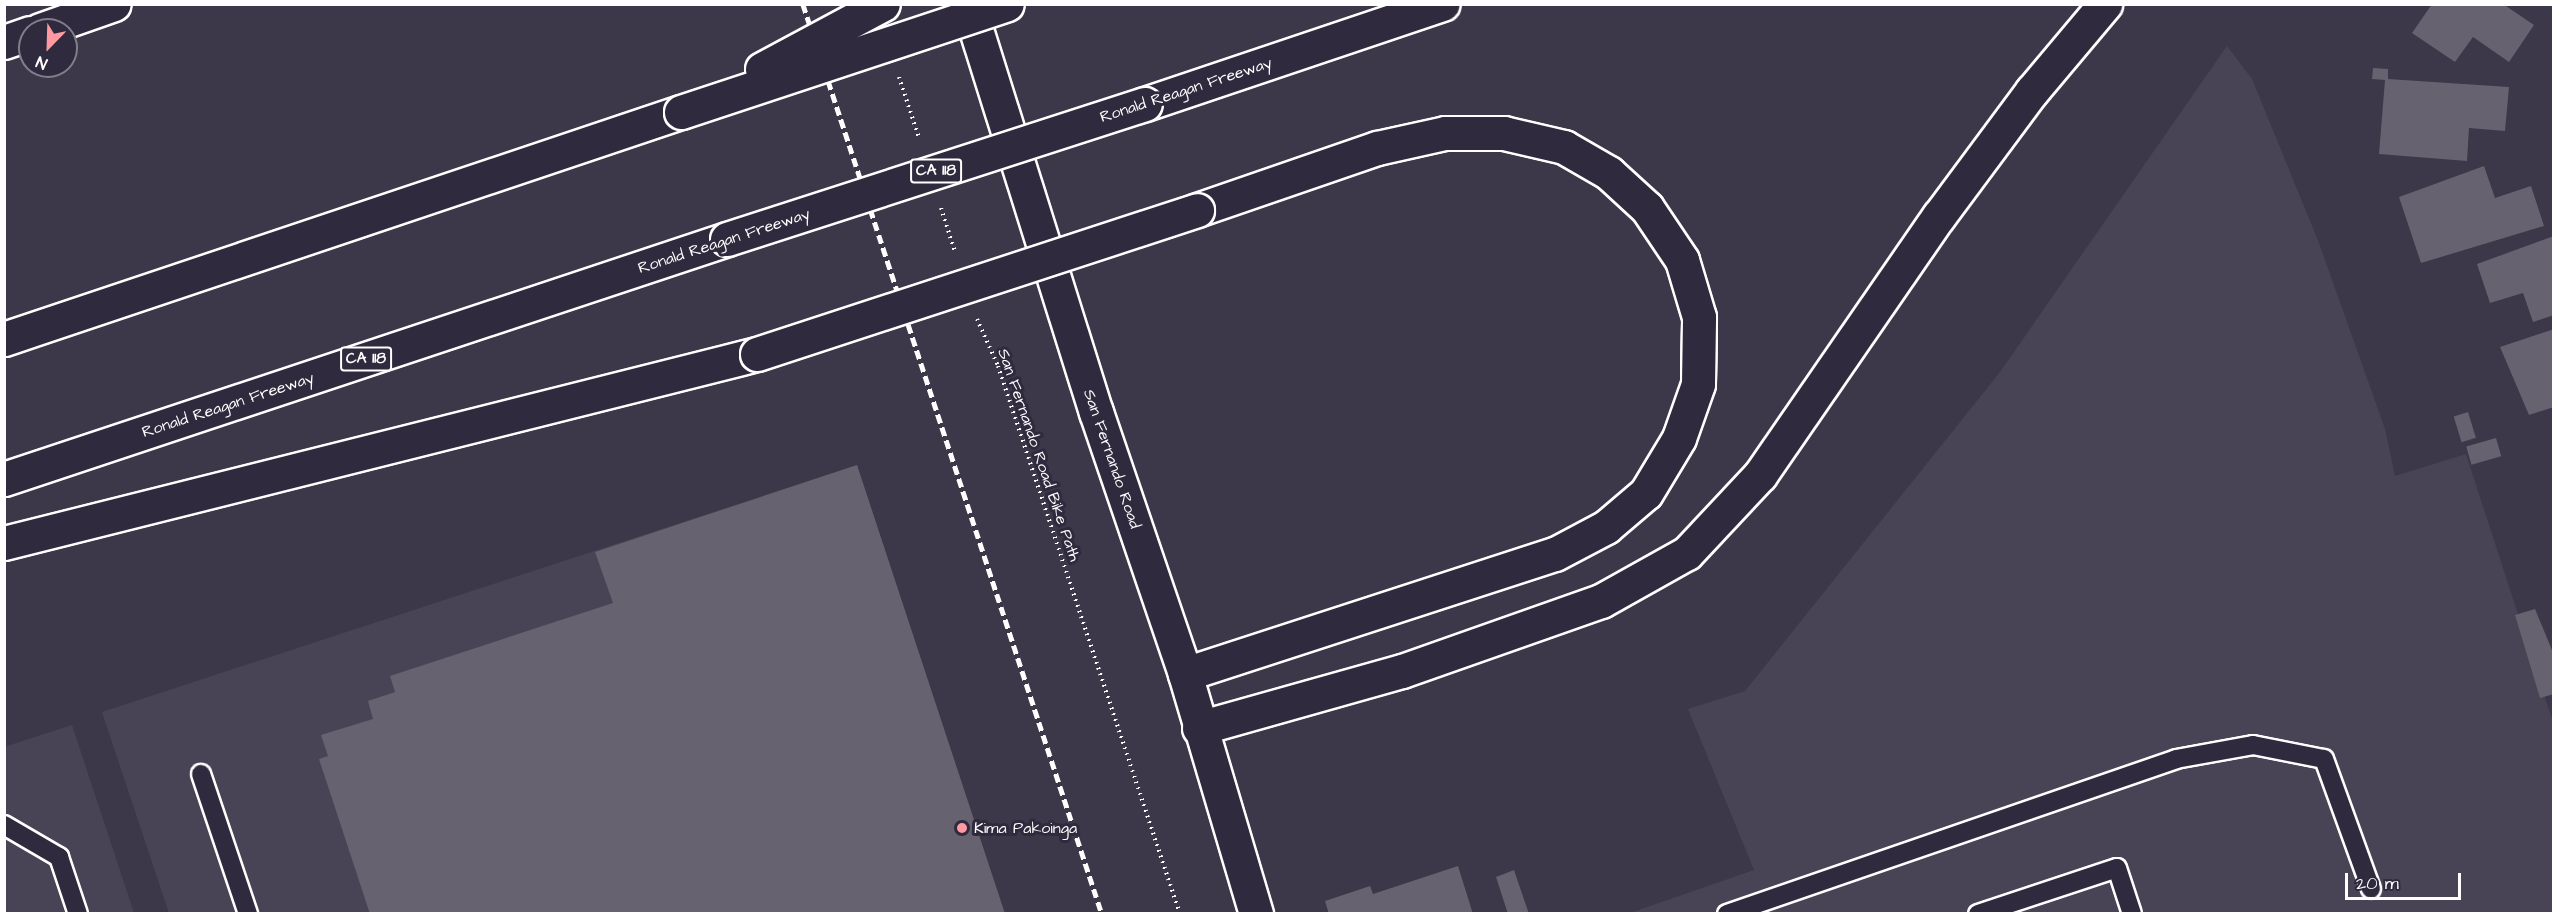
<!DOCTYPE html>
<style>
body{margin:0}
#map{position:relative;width:2558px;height:918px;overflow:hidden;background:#3c3749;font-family:"Architects Daughter",sans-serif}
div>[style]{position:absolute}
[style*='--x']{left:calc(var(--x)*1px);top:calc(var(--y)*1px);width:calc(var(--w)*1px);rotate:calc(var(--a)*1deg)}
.built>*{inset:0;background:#494455}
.building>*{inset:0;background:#666270;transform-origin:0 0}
.path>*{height:4px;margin-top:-2px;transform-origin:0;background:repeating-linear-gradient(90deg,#fff 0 1.5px,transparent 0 6px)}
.roads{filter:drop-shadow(2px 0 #fff) drop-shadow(-2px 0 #fff) drop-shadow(0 2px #fff) drop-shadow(0 -2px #fff)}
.service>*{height:18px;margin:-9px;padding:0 9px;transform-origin:9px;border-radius:9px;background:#2f2a3d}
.tertiary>*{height:33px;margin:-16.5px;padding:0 16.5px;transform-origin:16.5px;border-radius:16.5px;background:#2f2a3d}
.primary>*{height:33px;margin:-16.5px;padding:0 16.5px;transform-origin:16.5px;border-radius:16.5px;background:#2f2a3d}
.motorway>*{height:33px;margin:-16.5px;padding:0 16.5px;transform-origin:16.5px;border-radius:16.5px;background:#2f2a3d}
.rail>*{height:4.5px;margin-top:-2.25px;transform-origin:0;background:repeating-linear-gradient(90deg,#fff 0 9px,transparent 0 13.5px)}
.bridges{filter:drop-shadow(2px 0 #fff) drop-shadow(-2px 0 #fff) drop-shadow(0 2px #fff) drop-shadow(0 -2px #fff)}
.motorway-bridge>*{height:33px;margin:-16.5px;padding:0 16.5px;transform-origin:16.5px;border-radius:16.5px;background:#2f2a3d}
.dots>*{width:16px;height:16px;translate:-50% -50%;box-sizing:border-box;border:3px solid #2f2a3d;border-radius:50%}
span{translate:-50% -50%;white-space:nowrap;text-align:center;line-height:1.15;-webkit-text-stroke:6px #2f2a3d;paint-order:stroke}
.shield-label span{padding:2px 4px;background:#2f2a3d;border:2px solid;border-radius:4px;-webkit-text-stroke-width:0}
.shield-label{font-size:15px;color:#fff;font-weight:700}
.street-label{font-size:16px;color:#fff}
.poi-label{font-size:16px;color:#fff}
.left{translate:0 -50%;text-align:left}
.frame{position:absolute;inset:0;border:6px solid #fff;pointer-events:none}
.north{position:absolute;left:18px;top:18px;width:60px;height:60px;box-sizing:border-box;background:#2f2a3d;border:2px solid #827f8b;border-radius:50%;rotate:203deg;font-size:16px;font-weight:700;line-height:24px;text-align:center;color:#fff}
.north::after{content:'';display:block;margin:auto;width:21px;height:27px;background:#ff9aa2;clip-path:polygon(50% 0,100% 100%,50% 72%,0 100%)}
.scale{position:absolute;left:2345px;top:873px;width:116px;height:27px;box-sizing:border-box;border:3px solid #fff;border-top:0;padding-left:8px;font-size:18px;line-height:21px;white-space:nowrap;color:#fff;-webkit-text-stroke:4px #2f2a3d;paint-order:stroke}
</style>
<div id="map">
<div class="built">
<div style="clip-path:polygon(2227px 46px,2252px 79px,2319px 243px,2385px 429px,2395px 476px,2466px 454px,2553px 722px,2553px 913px,1627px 914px,1754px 870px,1688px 709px,1745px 691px,2000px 372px)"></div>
<div style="clip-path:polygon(857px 465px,1005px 913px,169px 913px,102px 712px)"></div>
<div style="clip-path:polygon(72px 725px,134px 913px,5px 913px,4px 747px)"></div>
</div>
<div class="building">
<div style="clip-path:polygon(2432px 4px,2503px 4px,2534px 25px,2509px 62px,2473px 37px,2455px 62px,2412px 33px)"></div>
<div style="clip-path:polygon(2373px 68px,2388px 69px,2388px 79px,2509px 87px,2505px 131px,2469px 128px,2467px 161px,2379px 154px,2385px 80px,2372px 79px)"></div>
<div style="clip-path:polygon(2484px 166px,2495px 198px,2531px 186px,2544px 226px,2421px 263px,2399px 197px)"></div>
<div style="clip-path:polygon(2554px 236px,2554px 315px,2533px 322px,2523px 293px,2490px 303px,2477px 264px)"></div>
<div style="clip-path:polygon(2554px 329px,2554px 407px,2529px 415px,2500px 347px)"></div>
<div style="left:2468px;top:412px;width:27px;height:15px;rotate:73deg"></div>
<div style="left:2496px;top:438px;width:19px;height:31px;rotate:74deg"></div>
<div style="clip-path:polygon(857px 465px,1005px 914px,370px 914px,319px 759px,328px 756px,321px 735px,373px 719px,368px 701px,395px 692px,390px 676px,613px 603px,595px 552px)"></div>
<div style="clip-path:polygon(2535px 609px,2554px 655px,2554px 694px,2540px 698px,2515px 615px)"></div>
<div style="clip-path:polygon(1458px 866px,1473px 914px,1329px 914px,1325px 901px,1370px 886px,1373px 894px)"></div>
<div style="clip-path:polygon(1514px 870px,1529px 914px,1508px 914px,1496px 877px)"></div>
</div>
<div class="path">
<div style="--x:899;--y:77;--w:64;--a:71.8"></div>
<div style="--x:941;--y:208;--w:46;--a:72.3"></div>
<div style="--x:977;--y:319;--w:51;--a:65.9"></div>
<div style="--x:998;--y:366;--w:577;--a:71.63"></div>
</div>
<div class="roads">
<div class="service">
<div style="--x:201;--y:774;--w:148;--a:71.4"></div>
<div style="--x:4;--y:825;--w:64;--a:30.2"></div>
<div style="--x:59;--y:857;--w:60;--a:71.6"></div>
<div style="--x:1727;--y:914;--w:475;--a:-19"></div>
<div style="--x:2176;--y:759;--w:78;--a:-10.3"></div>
<div style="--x:2253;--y:745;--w:72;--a:11.2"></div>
<div style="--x:2324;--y:759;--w:138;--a:70.1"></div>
<div style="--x:1978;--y:914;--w:146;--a:-18.3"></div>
<div style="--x:2117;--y:868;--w:48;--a:71.9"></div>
</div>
<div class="tertiary">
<div style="--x:40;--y:30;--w:78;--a:-19.4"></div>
<div style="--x:4;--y:42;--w:28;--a:-19"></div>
</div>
<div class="primary">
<div style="--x:968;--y:4;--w:428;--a:72.6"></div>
<div style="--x:1096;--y:412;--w:277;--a:71.2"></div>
<div style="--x:1185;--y:674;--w:250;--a:73.5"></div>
</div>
<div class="motorway">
<div style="--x:1145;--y:104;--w:314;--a:-18.6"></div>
<div style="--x:4;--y:339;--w:714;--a:-18.54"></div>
<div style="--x:4;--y:479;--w:762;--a:-18.36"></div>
<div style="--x:4;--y:543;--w:776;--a:-14.09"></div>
<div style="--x:1185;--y:674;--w:389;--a:-18"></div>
<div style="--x:1555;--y:554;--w:58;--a:-27.9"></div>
<div style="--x:1606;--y:527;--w:52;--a:-40.4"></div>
<div style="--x:1646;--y:493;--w:64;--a:-59"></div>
<div style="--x:1679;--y:438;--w:57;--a:-70.6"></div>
<div style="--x:1698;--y:384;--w:67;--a:-89.1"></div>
<div style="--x:1699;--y:317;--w:59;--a:-106.6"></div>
<div style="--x:1682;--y:260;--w:63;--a:-123.9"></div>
<div style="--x:1647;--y:208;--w:52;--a:-137.4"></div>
<div style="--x:1609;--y:173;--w:52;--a:-150"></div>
<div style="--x:1564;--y:147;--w:62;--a:-166.9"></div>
<div style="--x:1504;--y:133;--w:59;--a:180"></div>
<div style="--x:1445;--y:133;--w:70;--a:167.6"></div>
<div style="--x:1377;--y:148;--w:190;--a:161"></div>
<div style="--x:1199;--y:728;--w:211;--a:-15.7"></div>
<div style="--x:1402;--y:671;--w:211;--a:-19.4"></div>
<div style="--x:1601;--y:601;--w:98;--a:-29.2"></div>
<div style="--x:1687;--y:553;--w:107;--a:-46.9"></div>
<div style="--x:1760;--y:475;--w:315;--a:-55.4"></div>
<div style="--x:1939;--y:216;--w:156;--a:-53.4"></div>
<div style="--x:2032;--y:91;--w:114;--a:-50"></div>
</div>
</div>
<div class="rail">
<div style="--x:803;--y:4;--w:958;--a:71.81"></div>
</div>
<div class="bridges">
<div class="motorway-bridge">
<div style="--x:762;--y:69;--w:137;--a:-28.2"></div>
<div style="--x:681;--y:112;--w:343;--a:-18.3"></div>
<div style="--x:727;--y:239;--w:439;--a:-17.9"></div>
<div style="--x:757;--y:354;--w:463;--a:-18.1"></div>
</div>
</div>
<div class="dots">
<div style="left:962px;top:828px;background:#ff9aa2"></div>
</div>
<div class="shield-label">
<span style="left:936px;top:171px">CA 118</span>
<span style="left:366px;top:359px">CA 118</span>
</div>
<div class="street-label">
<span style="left:1186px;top:90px;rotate:-18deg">Ronald Reagan Freeway</span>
<span style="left:724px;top:241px;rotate:-18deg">Ronald Reagan Freeway</span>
<span style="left:228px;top:405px;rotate:-18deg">Ronald Reagan Freeway</span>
<span style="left:1039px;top:455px;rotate:71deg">San Fernando Road Bike Path</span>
<span style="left:1112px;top:459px;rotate:71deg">San Fernando Road</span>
</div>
<div class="poi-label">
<span class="left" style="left:974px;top:828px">Kima Pakoinga</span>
</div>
<div class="frame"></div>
<div class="north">N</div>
<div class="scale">20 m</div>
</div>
